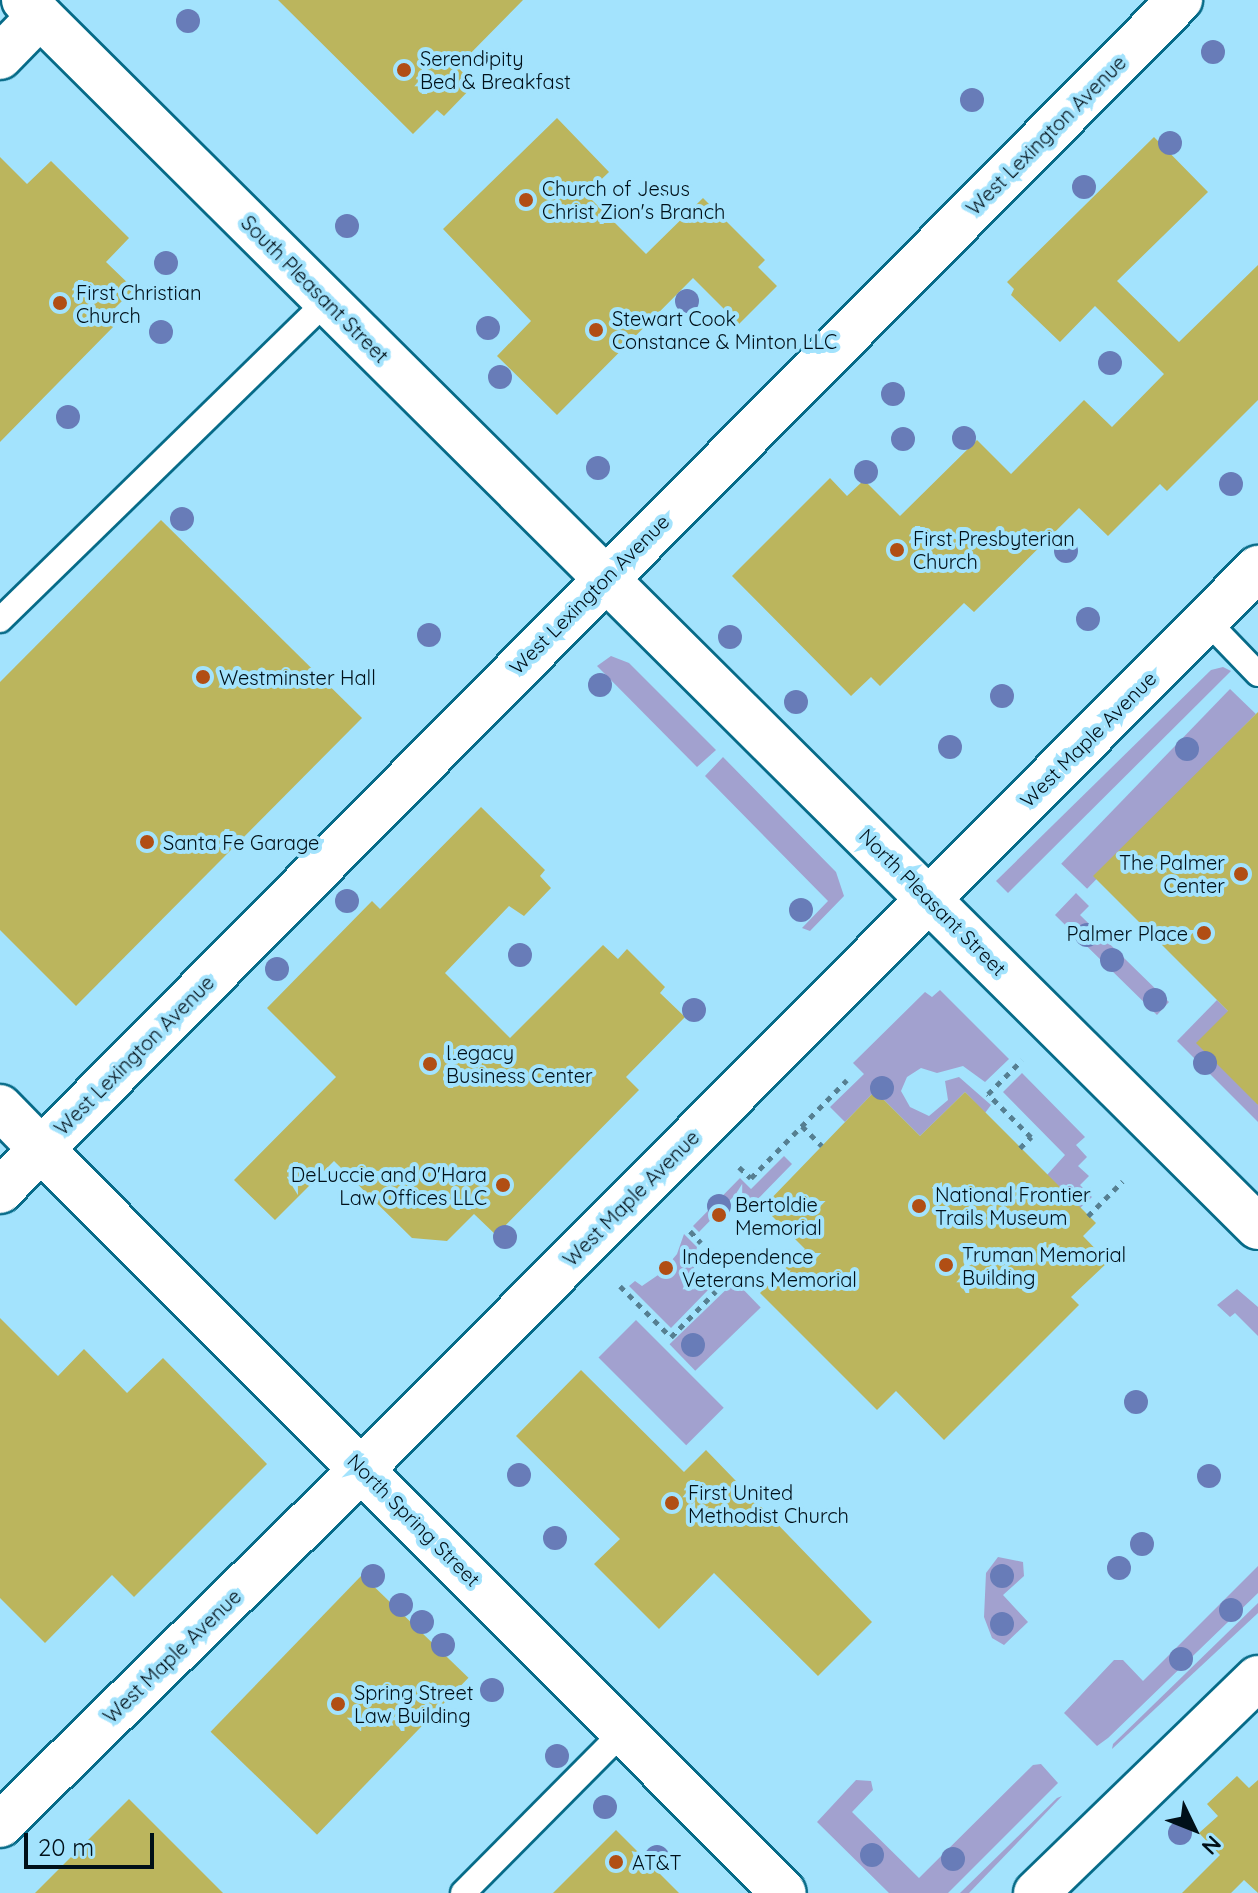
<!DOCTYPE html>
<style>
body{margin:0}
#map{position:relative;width:1258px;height:1893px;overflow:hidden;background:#a3e3fd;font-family:Quicksand,sans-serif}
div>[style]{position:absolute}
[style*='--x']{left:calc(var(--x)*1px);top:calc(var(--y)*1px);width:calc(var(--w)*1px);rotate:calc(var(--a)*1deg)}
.green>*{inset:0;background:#a2a1cf;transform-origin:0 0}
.building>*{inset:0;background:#bbb55d;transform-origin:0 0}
.path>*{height:5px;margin-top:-2.5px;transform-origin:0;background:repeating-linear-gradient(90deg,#567f91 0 6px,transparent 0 12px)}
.roads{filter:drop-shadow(2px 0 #076b88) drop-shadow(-2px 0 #076b88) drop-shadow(0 2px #076b88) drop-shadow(0 -2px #076b88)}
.lane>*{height:24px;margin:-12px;padding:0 12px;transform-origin:12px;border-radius:12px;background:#fff}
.street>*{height:44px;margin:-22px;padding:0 22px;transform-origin:22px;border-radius:22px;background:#fff}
.secondary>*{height:44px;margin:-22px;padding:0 22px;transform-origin:22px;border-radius:22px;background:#fff}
.trees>*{width:24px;height:24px;margin:-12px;border-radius:50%;background:#687cb8}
.dots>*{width:22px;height:22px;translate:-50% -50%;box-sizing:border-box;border:4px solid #a3e3fd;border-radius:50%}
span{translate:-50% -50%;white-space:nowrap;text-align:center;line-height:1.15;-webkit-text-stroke:8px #a3e3fd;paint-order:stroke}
.poi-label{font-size:20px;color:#001019}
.left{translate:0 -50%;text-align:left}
.right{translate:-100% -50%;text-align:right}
.street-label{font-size:20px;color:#001019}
.north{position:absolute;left:1154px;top:1789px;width:80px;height:80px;-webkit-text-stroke:6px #a3e3fd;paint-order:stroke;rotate:133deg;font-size:22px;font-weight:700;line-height:32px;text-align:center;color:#001019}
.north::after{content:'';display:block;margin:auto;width:28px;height:36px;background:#001019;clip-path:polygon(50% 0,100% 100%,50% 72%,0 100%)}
.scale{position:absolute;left:24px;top:1833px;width:130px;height:36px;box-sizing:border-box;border:4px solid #001019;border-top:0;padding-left:10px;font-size:24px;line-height:28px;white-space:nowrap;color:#001019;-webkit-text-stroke:6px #a3e3fd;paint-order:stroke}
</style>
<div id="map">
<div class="green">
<div style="clip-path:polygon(611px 656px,629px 663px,716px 750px,697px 767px,597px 666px)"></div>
<div style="clip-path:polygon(1223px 667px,1231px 671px,1008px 893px,996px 881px,1211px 670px)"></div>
<div style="left:1230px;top:689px;width:36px;height:243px;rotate:44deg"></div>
<div style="clip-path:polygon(723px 757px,836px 872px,844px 896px,810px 931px,802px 928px,828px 901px,705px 776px)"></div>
<div style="clip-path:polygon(1076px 893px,1089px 906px,1080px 915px,1169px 1002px,1157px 1015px,1055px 915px)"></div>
<div style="clip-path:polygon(940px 990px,1009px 1059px,985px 1082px,963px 1066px,937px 1073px,921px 1068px,907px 1077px,901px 1091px,910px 1107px,929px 1116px,948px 1100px,945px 1081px,959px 1077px,991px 1105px,985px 1113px,965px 1092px,920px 1136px,875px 1091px,845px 1122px,830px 1107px,864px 1074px,853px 1063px,925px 992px,932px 997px)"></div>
<div style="clip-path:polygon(1217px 1000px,1228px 1011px,1258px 1105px,1258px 1122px,1177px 1041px)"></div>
<div style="clip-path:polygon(1022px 1073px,1085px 1137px,1076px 1145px,1087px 1157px,1078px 1166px,1089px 1176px,1080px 1185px,1092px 1197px,1080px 1208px,1047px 1175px,1065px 1155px,1003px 1092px)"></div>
<div style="clip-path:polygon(784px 1156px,792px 1164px,748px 1209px,734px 1196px,699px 1232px,693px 1226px,740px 1178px,751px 1189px)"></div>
<div style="clip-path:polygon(684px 1234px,697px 1247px,693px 1266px,708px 1290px,671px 1328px,629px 1286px,635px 1281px,642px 1286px,661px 1273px,677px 1254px)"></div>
<div style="left:735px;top:1281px;width:37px;height:91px;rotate:46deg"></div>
<div style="clip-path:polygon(1237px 1289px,1258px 1307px,1258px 1336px,1235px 1313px,1230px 1317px,1217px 1305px)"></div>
<div style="left:636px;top:1320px;width:124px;height:53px;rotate:45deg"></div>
<div style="clip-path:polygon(998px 1557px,1023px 1562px,1024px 1576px,1003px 1595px,1028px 1622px,1004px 1645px,992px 1638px,984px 1617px,986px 1573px)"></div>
<div style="clip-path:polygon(1258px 1566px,1258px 1593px,1108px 1738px,1097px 1746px,1064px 1713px,1114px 1660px,1123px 1660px,1143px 1681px)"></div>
<div style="clip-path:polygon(1258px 1603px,1258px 1613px,1112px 1749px,1113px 1744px)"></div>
<div style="clip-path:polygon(1041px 1764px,1058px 1783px,948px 1893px,889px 1893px,817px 1822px,856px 1780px,871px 1781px,873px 1790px,852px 1812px,919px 1878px,1033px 1765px)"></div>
<div style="clip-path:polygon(1062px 1796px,969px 1893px,960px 1893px,1057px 1798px)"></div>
</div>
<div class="building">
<div style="clip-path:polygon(278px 0,523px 0,457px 67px,475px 84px,444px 116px,437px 110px,413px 134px)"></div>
<div style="clip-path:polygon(557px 118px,609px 172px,586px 194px,646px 254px,703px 198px,765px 260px,758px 267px,777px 286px,739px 324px,693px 278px,557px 415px,497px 356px,531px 321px,443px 229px)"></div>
<div style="clip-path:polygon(1154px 137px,1208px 192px,1117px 281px,1179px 342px,1258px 265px,1258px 400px,1167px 491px,1160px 484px,1108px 536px,1079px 508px,974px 612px,964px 603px,880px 686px,871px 677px,851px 696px,732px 576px,830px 478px,847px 496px,864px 480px,900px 516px,977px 440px,1011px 474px,1084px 400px,1112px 427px,1164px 374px,1095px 306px,1060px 342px,1011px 295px,1014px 289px,1007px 282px)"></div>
<div style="clip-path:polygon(0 157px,27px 184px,51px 161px,129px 238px,106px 262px,134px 289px,106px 317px,115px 325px,0 442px)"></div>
<div style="clip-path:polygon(161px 520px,362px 718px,76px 1006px,0 930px,0 682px)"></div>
<div style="clip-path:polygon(1258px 712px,1258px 1105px,1196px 1043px,1228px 1011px,1093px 876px)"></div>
<div style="clip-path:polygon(481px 807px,545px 870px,540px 876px,551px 888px,524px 916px,509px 906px,445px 973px,510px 1038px,603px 945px,618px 959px,627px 949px,665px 987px,660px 993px,685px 1017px,626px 1077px,639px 1090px,496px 1235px,474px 1214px,447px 1241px,412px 1238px,334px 1161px,275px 1220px,234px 1180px,336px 1077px,267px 1008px,372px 901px,380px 909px)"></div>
<div style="clip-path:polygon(875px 1091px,920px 1136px,965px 1092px,1096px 1223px,1083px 1236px,1108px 1262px,1071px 1297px,1079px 1305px,944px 1440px,896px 1391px,877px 1410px,760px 1293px,805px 1249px,763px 1207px)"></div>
<div style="clip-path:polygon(0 1318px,58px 1376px,84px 1349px,127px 1393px,163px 1358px,267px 1464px,134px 1597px,112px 1575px,45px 1643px,0 1598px)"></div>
<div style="clip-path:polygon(581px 1370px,684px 1472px,706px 1450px,872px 1622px,818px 1676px,714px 1573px,659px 1629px,594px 1564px,620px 1539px,516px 1436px)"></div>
<div style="left:362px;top:1575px;width:148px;height:218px;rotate:44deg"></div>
<div style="clip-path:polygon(1237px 1776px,1249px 1788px,1258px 1780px,1258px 1893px,1244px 1880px,1231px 1893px,1182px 1893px,1220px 1855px,1199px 1833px,1218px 1816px,1207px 1804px)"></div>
<div style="clip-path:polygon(129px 1799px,223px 1893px,35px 1893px)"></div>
<div style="clip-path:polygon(616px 1830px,679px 1893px,553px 1893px)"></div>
</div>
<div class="path">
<div style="--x:802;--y:1126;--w:28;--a:45"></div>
<div style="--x:1020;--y:1148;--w:16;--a:-45"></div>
<div style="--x:1031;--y:1137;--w:61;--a:-135"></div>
<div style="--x:988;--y:1094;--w:48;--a:-45"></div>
<div style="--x:739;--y:1167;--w:16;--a:43"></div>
<div style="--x:751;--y:1178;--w:137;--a:-45.6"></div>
<div style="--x:1088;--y:1216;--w:49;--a:-45"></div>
<div style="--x:690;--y:1231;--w:16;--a:47"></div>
<div style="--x:620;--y:1286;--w:72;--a:45"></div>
<div style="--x:671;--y:1337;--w:64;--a:-45.6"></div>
</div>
<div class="roads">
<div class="lane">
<div style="--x:0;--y:620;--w:457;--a:-44.3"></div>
<div style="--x:1206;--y:620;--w:75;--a:46.1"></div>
<div style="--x:463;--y:1893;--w:230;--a:-45.2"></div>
</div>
<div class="street">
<div style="--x:24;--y:0;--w:1740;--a:44.84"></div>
<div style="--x:0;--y:57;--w:57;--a:-45.7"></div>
<div style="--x:0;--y:1107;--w:59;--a:45.7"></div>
<div style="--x:0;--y:1825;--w:508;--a:-44.52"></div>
<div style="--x:362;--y:1469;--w:1271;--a:-45.16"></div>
</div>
<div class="secondary">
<div style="--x:41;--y:1149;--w:1051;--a:45.04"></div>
<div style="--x:0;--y:1191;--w:1677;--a:-45.27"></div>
<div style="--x:1036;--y:1893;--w:309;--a:-44.1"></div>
</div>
</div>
<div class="trees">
<div style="left:188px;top:21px"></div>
<div style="left:1213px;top:52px"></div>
<div style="left:972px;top:100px"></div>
<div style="left:1170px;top:143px"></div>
<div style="left:1084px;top:187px"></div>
<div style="left:347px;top:226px"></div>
<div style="left:166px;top:263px"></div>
<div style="left:687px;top:301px"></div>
<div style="left:488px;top:328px"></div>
<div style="left:161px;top:332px"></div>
<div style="left:1110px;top:363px"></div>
<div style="left:500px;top:377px"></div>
<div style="left:893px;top:394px"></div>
<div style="left:68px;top:417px"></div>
<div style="left:964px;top:438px"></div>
<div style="left:903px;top:439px"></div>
<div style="left:598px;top:468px"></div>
<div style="left:866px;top:472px"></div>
<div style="left:1231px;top:484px"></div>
<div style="left:182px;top:519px"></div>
<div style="left:1066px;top:551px"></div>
<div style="left:1088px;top:619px"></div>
<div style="left:429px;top:635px"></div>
<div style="left:730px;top:637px"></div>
<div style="left:600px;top:685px"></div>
<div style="left:1002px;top:696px"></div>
<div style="left:796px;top:702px"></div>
<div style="left:950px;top:747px"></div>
<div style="left:1187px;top:749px"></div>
<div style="left:347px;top:901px"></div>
<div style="left:801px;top:910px"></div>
<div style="left:1087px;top:935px"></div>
<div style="left:520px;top:955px"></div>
<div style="left:1112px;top:960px"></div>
<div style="left:277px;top:969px"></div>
<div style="left:1155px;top:1000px"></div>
<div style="left:694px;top:1010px"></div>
<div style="left:1205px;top:1063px"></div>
<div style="left:882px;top:1088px"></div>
<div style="left:719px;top:1206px"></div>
<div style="left:505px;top:1237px"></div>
<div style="left:693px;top:1345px"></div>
<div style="left:1136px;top:1402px"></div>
<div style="left:519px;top:1475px"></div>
<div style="left:1209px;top:1476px"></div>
<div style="left:555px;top:1538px"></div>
<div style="left:1142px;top:1544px"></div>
<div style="left:1119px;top:1568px"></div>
<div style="left:373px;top:1576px"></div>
<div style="left:1002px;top:1576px"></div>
<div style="left:401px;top:1605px"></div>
<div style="left:1231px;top:1610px"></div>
<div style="left:422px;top:1622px"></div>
<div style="left:1002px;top:1624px"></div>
<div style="left:443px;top:1645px"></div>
<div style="left:1181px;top:1659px"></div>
<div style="left:492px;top:1690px"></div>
<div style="left:557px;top:1756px"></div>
<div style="left:605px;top:1807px"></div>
<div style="left:1180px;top:1833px"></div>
<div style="left:872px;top:1855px"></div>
<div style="left:657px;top:1857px"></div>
<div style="left:953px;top:1859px"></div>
</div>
<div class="dots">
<div style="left:404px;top:70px;background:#b14e14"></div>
<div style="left:526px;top:200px;background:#b14e14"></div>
<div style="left:60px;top:303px;background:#b14e14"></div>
<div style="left:596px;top:330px;background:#b14e14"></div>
<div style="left:897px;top:550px;background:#b14e14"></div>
<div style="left:203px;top:677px;background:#b14e14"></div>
<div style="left:147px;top:842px;background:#b14e14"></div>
<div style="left:1241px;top:874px;background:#b14e14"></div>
<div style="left:1204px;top:933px;background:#b14e14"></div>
<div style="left:430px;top:1064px;background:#b14e14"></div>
<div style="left:503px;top:1185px;background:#b14e14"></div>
<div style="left:919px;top:1206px;background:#b14e14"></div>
<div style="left:719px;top:1215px;background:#b14e14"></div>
<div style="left:946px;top:1265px;background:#b14e14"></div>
<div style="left:666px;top:1268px;background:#b14e14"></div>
<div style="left:672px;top:1503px;background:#b14e14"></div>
<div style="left:338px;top:1704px;background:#b14e14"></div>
<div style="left:616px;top:1862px;background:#b14e14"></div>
</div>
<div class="poi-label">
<span class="left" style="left:420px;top:70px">Serendipity<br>Bed &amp; Breakfast</span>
<span class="left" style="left:542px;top:200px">Church of Jesus<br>Christ Zion's Branch</span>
<span class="left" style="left:76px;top:304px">First Christian<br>Church</span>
<span class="left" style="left:612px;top:330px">Stewart Cook<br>Constance &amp; Minton LLC</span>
<span class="left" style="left:913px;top:550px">First Presbyterian<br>Church</span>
<span class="left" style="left:219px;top:677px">Westminster Hall</span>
<span class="left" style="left:163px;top:842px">Santa Fe Garage</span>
<span class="right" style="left:1225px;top:874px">The Palmer<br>Center</span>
<span class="right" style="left:1188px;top:933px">Palmer Place</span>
<span class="left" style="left:446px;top:1064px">Legacy<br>Business Center</span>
<span class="right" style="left:487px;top:1186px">DeLuccie and O'Hara<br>Law Offices LLC</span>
<span class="left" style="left:935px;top:1206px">National Frontier<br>Trails Museum</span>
<span class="left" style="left:735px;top:1216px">Bertoldie<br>Memorial</span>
<span class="left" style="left:962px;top:1266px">Truman Memorial<br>Building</span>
<span class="left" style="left:682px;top:1268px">Independence<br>Veterans Memorial</span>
<span class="left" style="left:688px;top:1504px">First United<br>Methodist Church</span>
<span class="left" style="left:354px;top:1704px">Spring Street<br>Law Building</span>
<span class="left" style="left:632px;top:1862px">AT&amp;T</span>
</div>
<div class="street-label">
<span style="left:1046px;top:135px;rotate:-45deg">West Lexington Avenue</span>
<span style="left:315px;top:289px;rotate:45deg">South Pleasant Street</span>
<span style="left:589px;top:594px;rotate:-45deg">West Lexington Avenue</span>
<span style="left:1088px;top:739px;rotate:-45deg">West Maple Avenue</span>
<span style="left:933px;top:902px;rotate:45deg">North Pleasant Street</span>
<span style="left:134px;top:1055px;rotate:-45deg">West Lexington Avenue</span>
<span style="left:631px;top:1198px;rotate:-45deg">West Maple Avenue</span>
<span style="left:414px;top:1520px;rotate:45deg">North Spring Street</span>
<span style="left:172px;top:1656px;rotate:-44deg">West Maple Avenue</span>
</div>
<div class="north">N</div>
<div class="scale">20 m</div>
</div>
